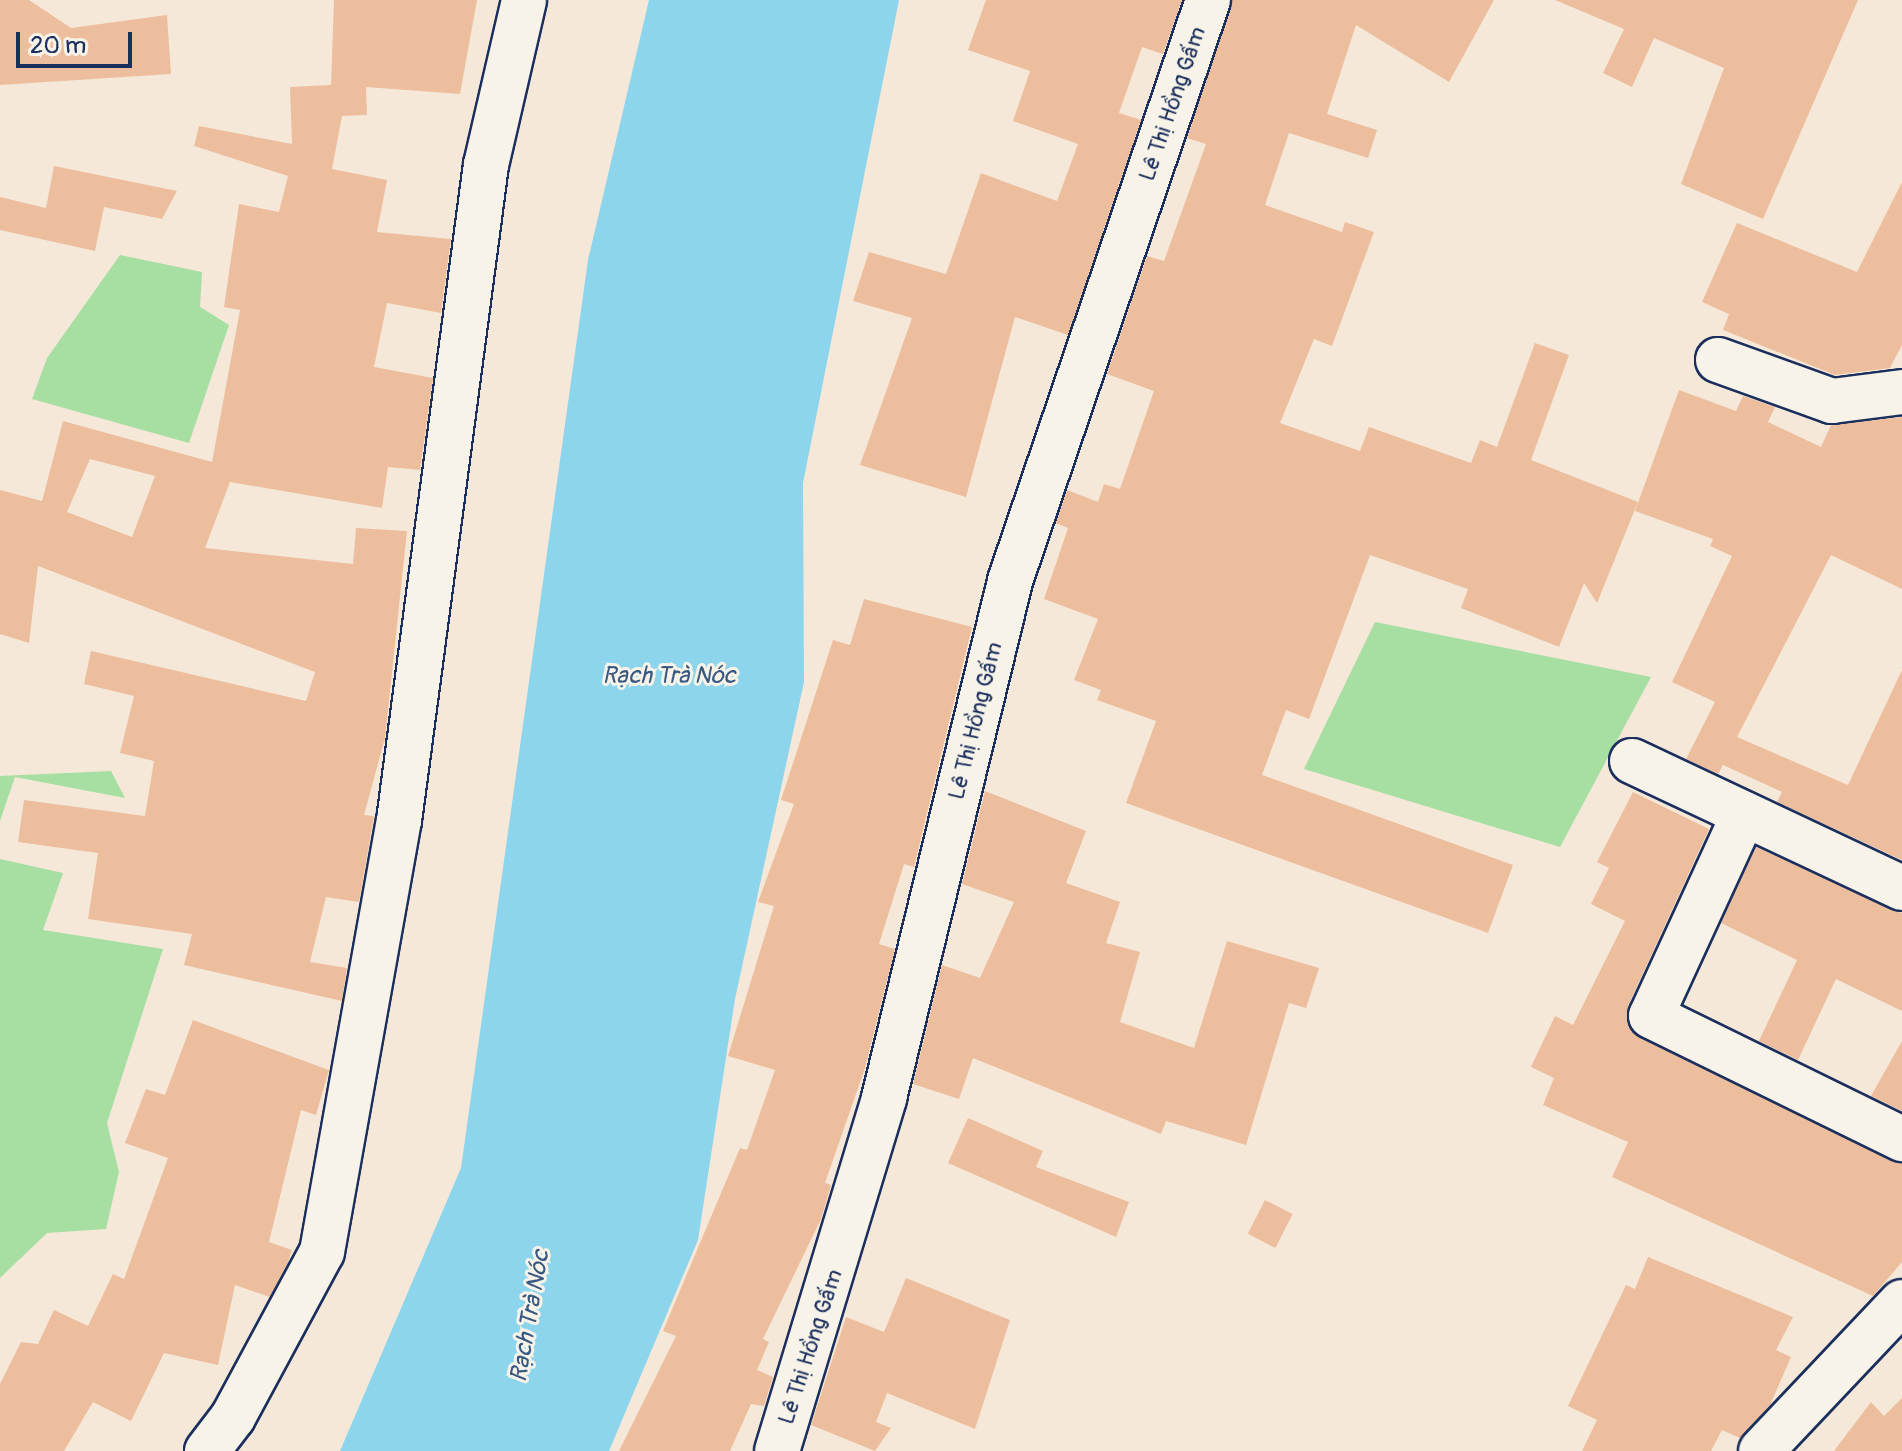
<!DOCTYPE html>
<meta charset="utf-8">
<style>
body{margin:0}
#map{position:relative;width:1902px;height:1451px;overflow:hidden;background:#f5e8d9;font-family:Pangolin,sans-serif}
div>[style]{position:absolute}
[style*='--x']{left:calc(var(--x)*1px);top:calc(var(--y)*1px);width:calc(var(--w)*1px);rotate:calc(var(--a)*1deg)}
.green>*{inset:0;background:#a7dea2}
.water>*{inset:0;background:#8cd5ed}
.building>*{inset:0;background:#edbe9d;transform-origin:0 0}
.roads{filter:drop-shadow(2px 0 #1b2f5e) drop-shadow(-2px 0 #1b2f5e) drop-shadow(0 2px #1b2f5e) drop-shadow(0 -2px #1b2f5e)}
.minor>*{height:44px;margin:-22px;padding:0 22px;transform-origin:22px;border-radius:22px;background:#f7f3e8}
.tertiary>*{height:44px;margin:-22px;padding:0 22px;transform-origin:22px;border-radius:22px;background:#f7f3e8}
span{translate:-50% -50%;white-space:nowrap;text-align:center;line-height:1.15;-webkit-text-stroke:6px #f7f3e8;paint-order:stroke}
.street-label{font-size:22px;color:#1b2f5e}
.water-label{font-size:24px;color:#375882;font-style:italic}
.scale{position:absolute;left:16px;top:32px;width:116px;height:36px;box-sizing:border-box;border:4px solid #1b2f5e;border-top:0;padding-left:10px;font-size:24px;line-height:28px;white-space:nowrap;color:#1b2f5e;-webkit-text-stroke:6px #f7f3e8;paint-order:stroke}
</style>
<div id="map">
<div class="green">
<div style="clip-path:polygon(120px 255px,202px 272px,200px 307px,229px 325px,189px 443px,32px 399px,47px 358px)"></div>
<div style="clip-path:polygon(1375px 622px,1651px 677px,1560px 847px,1304px 769px)"></div>
<div style="clip-path:polygon(111px 771px,125px 798px,15px 777px,0 821px,0 776px)"></div>
<div style="clip-path:polygon(0 859px,63px 873px,43px 930px,163px 949px,107px 1123px,119px 1172px,106px 1229px,47px 1233px,0 1278px)"></div>
</div>
<div class="water">
<div style="clip-path:polygon(649px 0,899px 0,803px 483px,804px 682px,735px 999px,698px 1240px,609px 1451px,340px 1451px,461px 1168px,588px 260px)"></div>
</div>
<div class="building">
<div style="clip-path:polygon(0 0,29px 0,71px 28px,167px 15px,171px 74px,0 85px)"></div>
<div style="clip-path:polygon(evenodd,334px 0,477px 0,460px 94px,366px 87px,367px 115px,342px 116px,332px 169px,387px 180px,377px 232px,451px 239px,441px 313px,387px 303px,374px 367px,433px 378px,420px 470px,388px 467px,382px 508px,230px 482px,205px 548px,353px 564px,356px 528px,407px 531px,385px 738px,364px 815px,374px 816px,359px 902px,326px 897px,310px 962px,347px 968px,342px 1001px,184px 965px,192px 934px,88px 919px,98px 853px,18px 842px,24px 800px,145px 816px,154px 761px,120px 753px,134px 696px,84px 684px,91px 651px,306px 701px,315px 672px,38px 566px,29px 643px,0 634px,0 490px,42px 501px,63px 421px,212px 462px,240px 310px,224px 307px,239px 204px,279px 212px,288px 176px,194px 146px,199px 126px,292px 144px,290px 87px,331px 85px,334px 0,90px 459px,155px 476px,132px 537px,67px 512px,90px 459px)"></div>
<div style="clip-path:polygon(986px 0,1182px 0,1163px 54px,1142px 47px,1119px 113px,1141px 120px,1068px 335px,1015px 317px,966px 497px,860px 465px,912px 318px,853px 301px,869px 252px,946px 274px,981px 173px,1057px 201px,1078px 144px,1013px 121px,1030px 71px,968px 50px)"></div>
<div style="clip-path:polygon(1232px 0,1494px 0,1449px 82px,1356px 25px,1327px 114px,1377px 130px,1368px 158px,1289px 133px,1265px 205px,1342px 232px,1345px 222px,1374px 232px,1332px 346px,1314px 339px,1280px 423px,1360px 451px,1369px 427px,1471px 463px,1480px 440px,1497px 447px,1535px 343px,1569px 355px,1531px 460px,1638px 502px,1597px 603px,1584px 583px,1559px 647px,1461px 608px,1468px 589px,1370px 555px,1309px 719px,1286px 710px,1262px 775px,1513px 865px,1488px 933px,1126px 803px,1156px 721px,1097px 700px,1101px 690px,1074px 680px,1098px 619px,1044px 599px,1068px 528px,1056px 523px,1067px 490px,1098px 502px,1104px 484px,1120px 489px,1154px 391px,1107px 374px,1147px 256px,1164px 261px,1206px 144px,1187px 138px)"></div>
<div style="clip-path:polygon(1555px 0,1858px 0,1763px 219px,1681px 184px,1724px 68px,1654px 38px,1632px 87px,1603px 73px,1624px 29px)"></div>
<div style="clip-path:polygon(54px 166px,177px 191px,162px 219px,104px 207px,95px 251px,0 230px,0 197px,46px 208px)"></div>
<div style="clip-path:polygon(1902px 182px,1902px 345px,1890px 368px,1835px 375px,1723px 330px,1729px 314px,1702px 302px,1737px 223px,1857px 272px)"></div>
<div style="clip-path:polygon(1679px 390px,1736px 411px,1743px 396px,1775px 407px,1768px 422px,1821px 447px,1831px 425px,1902px 417px,1902px 589px,1831px 555px,1737px 737px,1848px 785px,1902px 670px,1902px 860px,1777px 802px,1782px 792px,1723px 765px,1718px 774px,1686px 759px,1715px 702px,1672px 682px,1732px 556px,1710px 546px,1713px 539px,1635px 511px)"></div>
<div style="clip-path:polygon(864px 599px,972px 627px,914px 867px,904px 864px,879px 944px,895px 949px,865px 1068px,825px 1183px,831px 1185px,821px 1219px,763px 1339px,769px 1342px,757px 1370px,773px 1377px,764px 1406px,751px 1404px,730px 1451px,619px 1451px,676px 1336px,663px 1331px,740px 1148px,747px 1150px,775px 1070px,728px 1056px,774px 906px,758px 902px,794px 804px,781px 800px,833px 640px,850px 645px)"></div>
<div style="clip-path:polygon(985px 791px,1086px 831px,1066px 883px,1120px 902px,1106px 943px,1140px 952px,1120px 1022px,1194px 1048px,1227px 941px,1319px 968px,1306px 1008px,1289px 1003px,1246px 1145px,1166px 1121px,1161px 1134px,973px 1058px,959px 1099px,913px 1084px,942px 965px,980px 978px,1014px 902px,962px 884px)"></div>
<div style="clip-path:polygon(1633px 792px,1709px 829px,1628px 1006px,1630px 1029px,1902px 1164px,1902px 1262px,1873px 1296px,1612px 1177px,1628px 1142px,1543px 1105px,1554px 1078px,1531px 1067px,1555px 1016px,1573px 1025px,1625px 921px,1591px 904px,1609px 868px,1597px 862px)"></div>
<div style="clip-path:polygon(1756px 847px,1902px 913px,1902px 1011px,1836px 979px,1798px 1060px,1759px 1041px,1797px 960px,1721px 923px)"></div>
<div style="clip-path:polygon(193px 1020px,329px 1070px,316px 1115px,301px 1110px,269px 1242px,292px 1250px,288px 1262px,270px 1297px,235px 1285px,218px 1365px,164px 1353px,131px 1421px,93px 1402px,64px 1451px,0 1451px,0 1384px,21px 1342px,38px 1344px,54px 1310px,88px 1326px,113px 1274px,124px 1279px,168px 1158px,125px 1143px,146px 1089px,165px 1095px)"></div>
<div style="clip-path:polygon(1902px 1041px,1902px 1111px,1871px 1096px)"></div>
<div style="clip-path:polygon(968px 1118px,1043px 1151px,1036px 1167px,1129px 1202px,1116px 1237px,948px 1163px)"></div>
<div style="left:1265px;top:1200px;width:31px;height:38px;rotate:27deg"></div>
<div style="clip-path:polygon(1648px 1257px,1793px 1317px,1776px 1350px,1791px 1357px,1770px 1405px,1740px 1438px,1722px 1430px,1711px 1451px,1582px 1451px,1597px 1420px,1568px 1406px,1626px 1285px,1635px 1289px)"></div>
<div style="clip-path:polygon(906px 1278px,1010px 1320px,975px 1429px,887px 1393px,876px 1422px,891px 1428px,875px 1451px,811px 1425px,846px 1317px,884px 1332px)"></div>
<div style="clip-path:polygon(1902px 1398px,1902px 1451px,1834px 1451px,1871px 1402px,1884px 1416px)"></div>
</div>
<div class="roads">
<div class="minor">
<div style="--x:1718;--y:360;--w:121;--a:19.8"></div>
<div style="--x:1832;--y:401;--w:71;--a:-7.3"></div>
<div style="--x:1632;--y:761;--w:298;--a:25.2"></div>
<div style="--x:1744;--y:814;--w:222;--a:114.7"></div>
<div style="--x:1651;--y:1016;--w:280;--a:26.1"></div>
<div style="--x:207;--y:1451;--w:43;--a:-52.6"></div>
<div style="--x:233;--y:1417;--w:187;--a:-61.7"></div>
<div style="--x:322;--y:1252;--w:438;--a:-79.9"></div>
<div style="--x:399;--y:821;--w:662;--a:-82.45"></div>
<div style="--x:486;--y:165;--w:169;--a:-77"></div>
<div style="--x:777;--y:1451;--w:369;--a:-73.1"></div>
<div style="--x:884;--y:1098;--w:532;--a:-76.3"></div>
<div style="--x:1010;--y:581;--w:614;--a:-71.18"></div>
</div>
<div class="tertiary">
<div style="--x:1761;--y:1451;--w:205;--a:-46.6"></div>
</div>
</div>
<div class="street-label">
<span style="left:1173px;top:104px;rotate:-71deg">Lê Thị Hồng Gấm</span>
<span style="left:976px;top:721px;rotate:-76deg">Lê Thị Hồng Gấm</span>
<span style="left:811px;top:1347px;rotate:-72deg">Lê Thị Hồng Gấm</span>
</div>
<div class="water-label">
<span style="left:669px;top:676px">Rạch Trà Nóc</span>
<span style="left:530px;top:1316px;rotate:-80deg">Rạch Trà Nóc</span>
</div>
<div class="scale">20 m</div>
</div>
